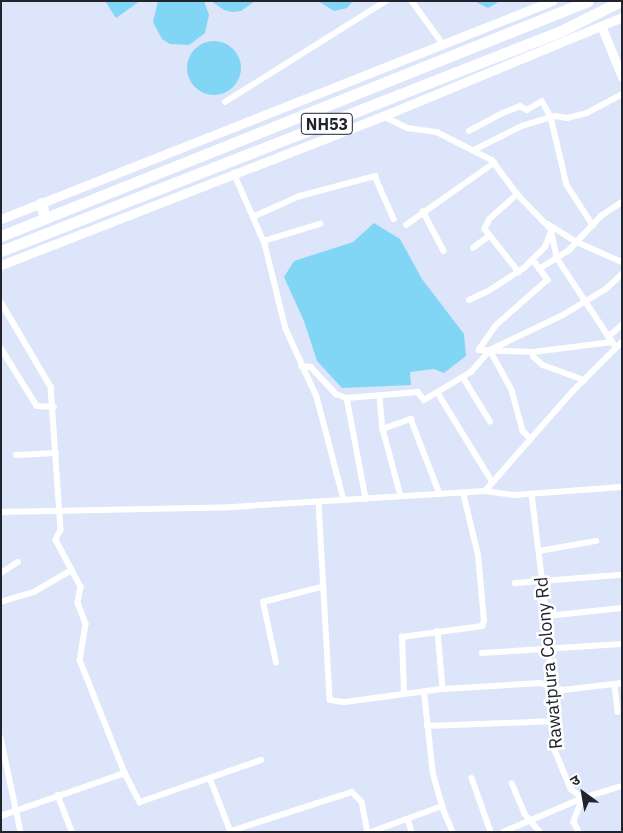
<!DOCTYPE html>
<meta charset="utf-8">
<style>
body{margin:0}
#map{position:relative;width:623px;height:833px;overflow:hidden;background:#dce5fa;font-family:"IBM Plex Sans","Noto Sans Devanagari",sans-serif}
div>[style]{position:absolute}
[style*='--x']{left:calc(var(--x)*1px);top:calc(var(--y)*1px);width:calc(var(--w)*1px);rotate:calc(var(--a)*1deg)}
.water>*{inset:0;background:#82d6f5}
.round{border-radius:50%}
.street>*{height:5.5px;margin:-2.75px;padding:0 2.75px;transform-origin:2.75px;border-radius:2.75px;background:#fff}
.secondary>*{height:9px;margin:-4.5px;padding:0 4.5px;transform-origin:4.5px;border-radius:4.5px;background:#fff}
.highway>*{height:11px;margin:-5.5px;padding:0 5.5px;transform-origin:5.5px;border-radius:5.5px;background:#fff}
span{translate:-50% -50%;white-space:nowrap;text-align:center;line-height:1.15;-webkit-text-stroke:5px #fff;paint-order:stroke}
.shield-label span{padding:1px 4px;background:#fff;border:1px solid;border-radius:4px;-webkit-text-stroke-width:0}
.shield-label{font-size:16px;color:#21242c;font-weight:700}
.street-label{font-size:18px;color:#21242c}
.frame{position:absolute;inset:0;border:2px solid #21242c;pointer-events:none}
.north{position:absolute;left:558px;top:768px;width:50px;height:50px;-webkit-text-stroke:4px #fff;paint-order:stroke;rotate:328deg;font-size:14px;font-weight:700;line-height:20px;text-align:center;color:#21242c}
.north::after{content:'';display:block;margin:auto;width:18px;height:22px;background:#21242c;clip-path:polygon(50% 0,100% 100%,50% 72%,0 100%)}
</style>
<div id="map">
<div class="water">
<div style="clip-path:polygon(105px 1px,140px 1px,116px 18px)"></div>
<div style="clip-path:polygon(158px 1px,204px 1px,209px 15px,205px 33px,189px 45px,170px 44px,162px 39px,153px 22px)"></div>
<div style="clip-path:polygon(211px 1px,255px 1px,241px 11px,232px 12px,224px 10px)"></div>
<div style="clip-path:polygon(318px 1px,353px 1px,347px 8px,334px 11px)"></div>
<div style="clip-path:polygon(474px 1px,500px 1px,488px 8px)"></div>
<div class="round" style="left:187px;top:41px;width:54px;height:54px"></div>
<div style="clip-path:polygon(374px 223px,400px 239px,422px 279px,464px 334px,466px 356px,444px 373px,434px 369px,410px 372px,411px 385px,342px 388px,317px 361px,304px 321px,284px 277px,294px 261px,353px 242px)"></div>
</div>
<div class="street">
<div style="--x:412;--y:1;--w:53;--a:54.2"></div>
<div style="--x:225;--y:102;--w:190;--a:-32.1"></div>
<div style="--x:383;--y:116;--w:28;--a:26"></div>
<div style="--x:408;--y:128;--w:29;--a:8"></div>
<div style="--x:437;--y:132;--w:62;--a:27"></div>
<div style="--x:492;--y:160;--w:44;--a:53.4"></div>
<div style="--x:518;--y:195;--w:47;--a:45.9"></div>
<div style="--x:551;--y:229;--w:30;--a:78"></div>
<div style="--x:557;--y:258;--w:105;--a:56.6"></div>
<div style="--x:469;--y:131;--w:38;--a:-28"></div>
<div style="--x:503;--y:113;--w:18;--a:-22"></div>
<div style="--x:520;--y:106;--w:8;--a:30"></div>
<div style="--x:527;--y:110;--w:17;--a:-31"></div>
<div style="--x:542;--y:101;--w:18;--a:61"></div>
<div style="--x:551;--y:117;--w:70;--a:76.8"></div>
<div style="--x:567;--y:185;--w:48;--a:57"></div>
<div style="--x:474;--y:150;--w:54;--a:-26.6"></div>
<div style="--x:522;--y:126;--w:34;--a:-17"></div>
<div style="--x:555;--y:116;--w:12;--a:9"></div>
<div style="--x:567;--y:118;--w:21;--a:-14"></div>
<div style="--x:587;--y:113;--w:40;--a:-28"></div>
<div style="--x:234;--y:173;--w:77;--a:66.4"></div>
<div style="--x:265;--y:244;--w:88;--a:76.1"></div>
<div style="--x:286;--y:329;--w:75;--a:65.5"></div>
<div style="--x:317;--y:397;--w:106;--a:75.3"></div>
<div style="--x:518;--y:194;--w:38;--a:138"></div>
<div style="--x:490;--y:219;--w:11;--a:117"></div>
<div style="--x:485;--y:229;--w:55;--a:51.7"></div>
<div style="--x:423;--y:211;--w:45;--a:62.3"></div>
<div style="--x:255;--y:216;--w:49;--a:-24"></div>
<div style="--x:300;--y:196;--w:78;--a:-14.9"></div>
<div style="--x:375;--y:176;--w:47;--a:66.2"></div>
<div style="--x:548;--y:224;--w:34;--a:32"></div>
<div style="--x:577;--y:242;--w:49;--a:24"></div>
<div style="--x:406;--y:225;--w:108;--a:-35.2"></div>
<div style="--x:264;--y:241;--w:59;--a:-16.9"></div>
<div style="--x:473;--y:248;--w:20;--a:-37"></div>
<div style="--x:533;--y:260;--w:25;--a:53"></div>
<div style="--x:548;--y:280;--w:69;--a:138.5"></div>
<div style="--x:496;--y:326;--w:29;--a:125"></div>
<div style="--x:479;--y:350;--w:54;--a:2.1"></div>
<div style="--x:533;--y:352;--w:80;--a:-7.2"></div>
<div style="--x:539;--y:269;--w:36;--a:-32"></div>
<div style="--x:569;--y:250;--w:47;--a:-46.7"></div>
<div style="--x:601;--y:216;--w:25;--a:-34"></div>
<div style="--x:469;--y:300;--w:23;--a:-25"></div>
<div style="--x:490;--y:290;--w:40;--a:-32.9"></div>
<div style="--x:524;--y:268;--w:30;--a:-45"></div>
<div style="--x:545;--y:247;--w:16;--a:-68"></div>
<div style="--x:1;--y:302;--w:99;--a:59.5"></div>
<div style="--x:51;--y:387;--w:143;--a:86"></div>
<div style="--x:61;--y:530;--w:11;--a:117"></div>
<div style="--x:56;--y:540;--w:53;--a:62"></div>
<div style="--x:81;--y:587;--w:16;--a:101"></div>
<div style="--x:78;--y:603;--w:22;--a:69"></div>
<div style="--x:86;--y:624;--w:36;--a:99"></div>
<div style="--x:80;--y:660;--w:122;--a:68.3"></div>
<div style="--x:125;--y:773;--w:33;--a:63"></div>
<div style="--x:140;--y:802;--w:128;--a:-19.1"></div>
<div style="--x:608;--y:337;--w:18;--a:-41"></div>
<div style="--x:1;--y:348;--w:68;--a:58.2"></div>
<div style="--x:37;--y:406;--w:17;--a:3"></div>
<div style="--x:490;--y:350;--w:46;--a:61.2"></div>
<div style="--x:512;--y:390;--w:42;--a:75"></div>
<div style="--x:523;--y:431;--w:11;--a:45"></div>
<div style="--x:533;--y:352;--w:5;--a:79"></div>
<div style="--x:534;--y:357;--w:12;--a:42"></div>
<div style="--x:543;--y:365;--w:44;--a:20.1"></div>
<div style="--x:301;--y:366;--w:10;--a:6"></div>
<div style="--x:311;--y:367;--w:37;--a:47"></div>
<div style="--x:336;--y:394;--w:12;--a:20"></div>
<div style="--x:347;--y:398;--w:71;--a:-4.8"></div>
<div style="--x:418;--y:392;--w:10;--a:53"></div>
<div style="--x:424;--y:400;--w:55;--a:-30.8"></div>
<div style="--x:471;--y:372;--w:29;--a:-49"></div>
<div style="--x:490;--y:350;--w:81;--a:-25.6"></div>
<div style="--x:563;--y:315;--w:50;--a:-31.2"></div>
<div style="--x:606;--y:289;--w:22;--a:-43"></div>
<div style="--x:463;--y:377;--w:52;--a:58.5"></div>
<div style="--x:438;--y:393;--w:103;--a:58.5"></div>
<div style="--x:380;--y:397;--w:32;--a:85"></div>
<div style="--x:383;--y:429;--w:69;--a:75"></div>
<div style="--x:347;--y:398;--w:103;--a:79.3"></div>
<div style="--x:383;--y:429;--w:30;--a:-20"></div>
<div style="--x:411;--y:419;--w:80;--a:68.9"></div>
<div style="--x:16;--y:455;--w:40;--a:-2.9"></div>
<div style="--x:485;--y:491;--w:132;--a:-48.7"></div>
<div style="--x:572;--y:392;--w:71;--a:-45"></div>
<div style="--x:532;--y:494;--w:133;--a:83.1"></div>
<div style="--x:548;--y:626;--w:124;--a:86.8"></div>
<div style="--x:555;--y:750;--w:42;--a:67.7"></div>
<div style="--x:571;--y:789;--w:15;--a:37"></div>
<div style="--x:583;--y:798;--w:26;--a:111"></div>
<div style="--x:574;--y:822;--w:11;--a:63"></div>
<div style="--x:319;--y:502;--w:198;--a:86.8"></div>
<div style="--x:330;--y:700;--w:15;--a:8"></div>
<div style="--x:345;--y:702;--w:99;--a:-7.6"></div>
<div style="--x:443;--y:689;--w:97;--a:-3.5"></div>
<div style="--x:540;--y:683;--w:24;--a:17"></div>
<div style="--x:563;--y:690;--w:59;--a:-6.8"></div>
<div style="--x:1;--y:512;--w:231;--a:-1.2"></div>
<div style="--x:232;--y:507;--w:254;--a:-3.6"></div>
<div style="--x:485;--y:491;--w:29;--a:8"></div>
<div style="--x:514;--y:495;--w:108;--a:-4.2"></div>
<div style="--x:539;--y:551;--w:58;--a:-10"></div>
<div style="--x:1;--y:573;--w:20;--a:-33"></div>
<div style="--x:515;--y:583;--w:104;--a:-4.4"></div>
<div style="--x:1;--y:602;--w:34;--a:-17"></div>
<div style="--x:34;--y:592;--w:44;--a:-30.1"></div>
<div style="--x:547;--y:616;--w:75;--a:-6.1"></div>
<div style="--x:438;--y:631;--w:58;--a:85.1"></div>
<div style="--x:482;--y:653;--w:140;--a:-3.7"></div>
<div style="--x:276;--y:663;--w:62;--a:-102"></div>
<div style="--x:263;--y:602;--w:60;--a:-14.5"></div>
<div style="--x:615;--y:684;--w:28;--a:84"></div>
<div style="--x:404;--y:693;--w:56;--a:-92"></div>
<div style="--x:402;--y:637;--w:81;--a:-7.8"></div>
<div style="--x:482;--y:626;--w:5;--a:-68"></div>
<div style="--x:484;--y:621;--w:66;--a:-95.2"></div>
<div style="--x:478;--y:555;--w:64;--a:-103.6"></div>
<div style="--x:427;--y:726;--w:129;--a:-2.2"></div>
<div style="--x:1;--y:738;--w:96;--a:78"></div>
<div style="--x:210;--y:778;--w:58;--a:68.7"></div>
<div style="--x:472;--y:778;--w:57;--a:70.6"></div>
<div style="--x:512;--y:783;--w:34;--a:67"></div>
<div style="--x:525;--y:814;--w:23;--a:50"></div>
<div style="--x:58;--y:795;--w:40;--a:69"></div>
<div style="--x:442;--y:806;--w:28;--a:67"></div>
<div style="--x:1;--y:816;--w:131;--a:-19.1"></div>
<div style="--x:408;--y:819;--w:14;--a:73"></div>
<div style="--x:231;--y:831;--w:127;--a:-17.9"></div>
<div style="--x:352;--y:792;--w:14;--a:45"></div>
<div style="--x:362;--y:802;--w:31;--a:79"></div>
<div style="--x:371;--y:832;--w:76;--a:-20.1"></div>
<div style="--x:442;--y:806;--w:32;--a:-106"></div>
<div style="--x:433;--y:775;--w:83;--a:-96.2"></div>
<div style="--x:503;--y:832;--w:87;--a:-23"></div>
<div style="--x:583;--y:798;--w:41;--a:-17.1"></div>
</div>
<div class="secondary">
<div style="--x:602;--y:28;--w:53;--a:67.8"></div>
<div style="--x:1;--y:219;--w:593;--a:-21.59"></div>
<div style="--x:1;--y:265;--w:410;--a:-21.3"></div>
<div style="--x:383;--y:116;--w:259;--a:-22.5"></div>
</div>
<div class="highway">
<div style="--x:41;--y:203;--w:16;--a:75"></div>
<div style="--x:1;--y:236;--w:632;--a:-21.82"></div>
<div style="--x:1;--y:251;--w:602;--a:-21.45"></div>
<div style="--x:561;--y:31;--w:67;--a:-26.6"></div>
</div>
<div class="shield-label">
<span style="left:327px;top:124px">NH53</span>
</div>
<div class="street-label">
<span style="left:549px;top:663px;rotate:-95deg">Rawatpura Colony Rd</span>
</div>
<div class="frame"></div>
<div class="north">उ</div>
</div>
